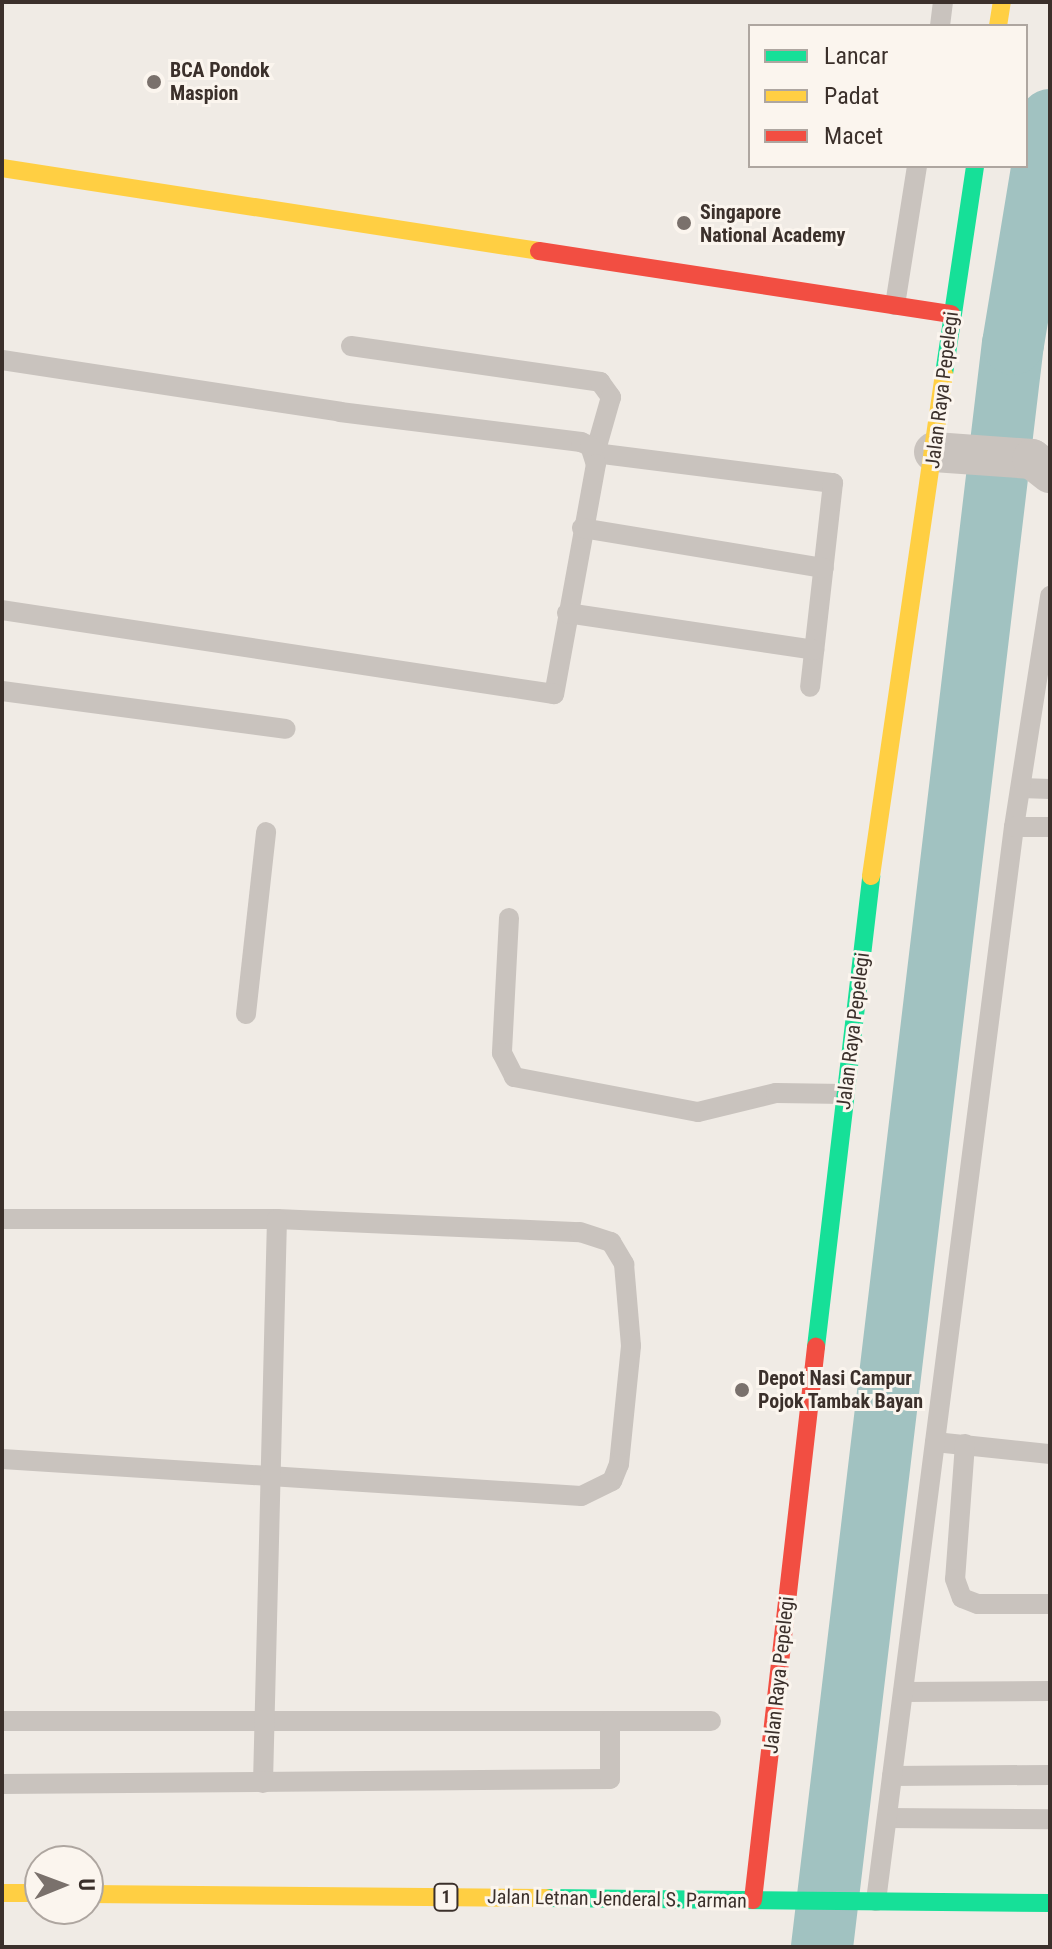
<!DOCTYPE html>
<style>
body{margin:0}
#map{position:relative;width:1052px;height:1949px;overflow:hidden;background:#f0ebe5;font-family:"Roboto Condensed",sans-serif}
div>[style]{position:absolute}
[style*='--x']{left:calc(var(--x)*1px);top:calc(var(--y)*1px);width:calc(var(--w)*1px);rotate:calc(var(--a)*1deg)}
.river>*{height:62px;margin:-31px;padding:0 31px;transform-origin:31px;border-radius:31px;background:#a1c2c1}
.lane>*{height:20px;margin:-10px;padding:0 10px;transform-origin:10px;border-radius:10px;background:#c9c3be}
.street>*{height:40px;margin:-20px;padding:0 20px;transform-origin:20px;border-radius:20px;background:#c9c3be}
.fast>*{height:18px;margin:-9px;padding:0 9px;transform-origin:9px;border-radius:9px;background:#16e098}
.slow>*{height:18px;margin:-9px;padding:0 9px;transform-origin:9px;border-radius:9px;background:#ffcf43}
.jam>*{height:18px;margin:-9px;padding:0 9px;transform-origin:9px;border-radius:9px;background:#f24e42}
.dots>*{width:22px;height:22px;translate:-50% -50%;box-sizing:border-box;border:4px solid #fbf5ee;border-radius:50%}
span{translate:-50% -50%;white-space:nowrap;text-align:center;line-height:1.15;-webkit-text-stroke:6px #fbf5ee;paint-order:stroke}
.shield-label span{padding:2px 6px;background:#fbf5ee;border:2px solid;border-radius:6px;-webkit-text-stroke-width:0}
.shield-label{font-size:18px;color:#3b302b;font-weight:700}
.poi-label{font-size:20px;color:#3b302b;font-weight:700}
.left{translate:0 -50%;text-align:left}
.street-label{font-size:20px;color:#3b302b}
.frame{position:absolute;inset:0;border:4px solid #3b302b;pointer-events:none}
.legend{position:absolute;left:748px;top:24px;width:280px;height:144px;box-sizing:border-box;background:#fbf5ee;border:2px solid #aea6a0;margin:0;padding:10px 14px;list-style:none;font-size:24px;color:#3b302b}
.legend li{display:flex;align-items:center;gap:16px;height:40px}
.legend b{width:40px;border:2px solid #aea6a0}
.north{position:absolute;left:24px;top:1845px;width:80px;height:80px;box-sizing:border-box;background:#fbf5ee;border:2px solid #aea6a0;border-radius:50%;rotate:89deg;font-size:22px;font-weight:700;line-height:32px;text-align:center;color:#3b302b}
.north::after{content:'';display:block;margin:auto;width:28px;height:36px;background:#7a716c;clip-path:polygon(50% 0,100% 100%,50% 72%,0 100%)}
</style>
<div id="map">
<div class="river">
<div style="--x:822;--y:1947;--w:1614;--a:-83.21"></div>
<div style="--x:1013;--y:344;--w:227;--a:-80.6"></div>
</div>
<div class="lane">
<div style="--x:940;--y:26;--w:24;--a:-83"></div>
<div style="--x:895;--y:305;--w:141;--a:-81"></div>
<div style="--x:351;--y:346;--w:252;--a:8.2"></div>
<div style="--x:600;--y:382;--w:19;--a:54"></div>
<div style="--x:611;--y:397;--w:58;--a:105.9"></div>
<div style="--x:595;--y:453;--w:240;--a:7.2"></div>
<div style="--x:833;--y:483;--w:205;--a:96.4"></div>
<div style="--x:2;--y:360;--w:342;--a:8.7"></div>
<div style="--x:340;--y:412;--w:243;--a:7.1"></div>
<div style="--x:581;--y:442;--w:10;--a:24"></div>
<div style="--x:590;--y:446;--w:19;--a:72"></div>
<div style="--x:596;--y:464;--w:234;--a:100.3"></div>
<div style="--x:554;--y:694;--w:558;--a:-171.35"></div>
<div style="--x:582;--y:528;--w:245;--a:9.4"></div>
<div style="--x:567;--y:613;--w:250;--a:8.5"></div>
<div style="--x:2;--y:691;--w:286;--a:7.6"></div>
<div style="--x:1021;--y:788;--w:29;--a:2"></div>
<div style="--x:1014;--y:827;--w:234;--a:-81.1"></div>
<div style="--x:509;--y:918;--w:135;--a:93"></div>
<div style="--x:502;--y:1053;--w:27;--a:63"></div>
<div style="--x:514;--y:1077;--w:187;--a:10.8"></div>
<div style="--x:698;--y:1112;--w:80;--a:-13.7"></div>
<div style="--x:776;--y:1093;--w:69;--a:0.8"></div>
<div style="--x:246;--y:1014;--w:183;--a:-83.7"></div>
<div style="--x:2;--y:1219;--w:275;--a:0"></div>
<div style="--x:277;--y:1219;--w:303;--a:2.5"></div>
<div style="--x:580;--y:1232;--w:33;--a:18"></div>
<div style="--x:611;--y:1242;--w:26;--a:59"></div>
<div style="--x:624;--y:1264;--w:82;--a:85.1"></div>
<div style="--x:631;--y:1346;--w:119;--a:95.8"></div>
<div style="--x:619;--y:1464;--w:18;--a:112"></div>
<div style="--x:612;--y:1481;--w:34;--a:154"></div>
<div style="--x:581;--y:1496;--w:580;--a:-176.34"></div>
<div style="--x:935;--y:1442;--w:116;--a:6"></div>
<div style="--x:965;--y:1444;--w:135;--a:94.2"></div>
<div style="--x:955;--y:1579;--w:20;--a:70"></div>
<div style="--x:962;--y:1598;--w:17;--a:21"></div>
<div style="--x:978;--y:1604;--w:72;--a:0"></div>
<div style="--x:903;--y:1692;--w:147;--a:-0.4"></div>
<div style="--x:2;--y:1721;--w:709;--a:0"></div>
<div style="--x:892;--y:1776;--w:158;--a:-0.4"></div>
<div style="--x:263;--y:1783;--w:564;--a:-88.58"></div>
<div style="--x:2;--y:1784;--w:608;--a:-0.47"></div>
<div style="--x:610;--y:1779;--w:58;--a:-90"></div>
<div style="--x:887;--y:1818;--w:163;--a:0.4"></div>
<div style="--x:876;--y:1901;--w:1083;--a:-82.68"></div>
<div style="--x:1014;--y:827;--w:36;--a:0"></div>
</div>
<div class="street">
<div style="--x:934;--y:452;--w:98;--a:4.1"></div>
<div style="--x:1032;--y:459;--w:23;--a:38"></div>
</div>
<div class="fast">
<div style="--x:944;--y:374;--w:210;--a:-81.5"></div>
<div style="--x:816;--y:1347;--w:474;--a:-83.3"></div>
<div style="--x:546;--y:1898;--w:504;--a:0.57"></div>
</div>
<div class="slow">
<div style="--x:998;--y:26;--w:24;--a:-81"></div>
<div style="--x:2;--y:168;--w:543;--a:8.79"></div>
<div style="--x:871;--y:876;--w:507;--a:-81.73"></div>
<div style="--x:2;--y:1893;--w:38;--a:0"></div>
<div style="--x:88;--y:1894;--w:458;--a:0.5"></div>
</div>
<div class="jam">
<div style="--x:539;--y:251;--w:417;--a:8.7"></div>
<div style="--x:753;--y:1900;--w:557;--a:-83.5"></div>
</div>
<div class="dots">
<div style="left:154px;top:82px;background:#7a716c"></div>
<div style="left:684px;top:223px;background:#7a716c"></div>
<div style="left:742px;top:1390px;background:#7a716c"></div>
</div>
<div class="shield-label">
<span style="left:446px;top:1897px">1</span>
</div>
<div class="poi-label">
<span class="left" style="left:170px;top:82px">BCA Pondok<br>Maspion</span>
<span class="left" style="left:700px;top:224px">Singapore<br>National Academy</span>
<span class="left" style="left:758px;top:1390px">Depot Nasi Campur<br>Pojok Tambak Bayan</span>
</div>
<div class="street-label">
<span style="left:942px;top:390px;rotate:-83deg">Jalan Raya Pepelegi</span>
<span style="left:853px;top:1031px;rotate:-83deg">Jalan Raya Pepelegi</span>
<span style="left:779px;top:1675px;rotate:-84deg">Jalan Raya Pepelegi</span>
<span style="left:617px;top:1899px;rotate:1deg">Jalan Letnan Jenderal S. Parman</span>
</div>
<div class="frame"></div>
<ul class="legend">
<li><b style="height:10px;background:#16e098"></b>Lancar</li>
<li><b style="height:10px;background:#ffcf43"></b>Padat</li>
<li><b style="height:10px;background:#f24e42"></b>Macet</li>
</ul>
<div class="north">U</div>
</div>
